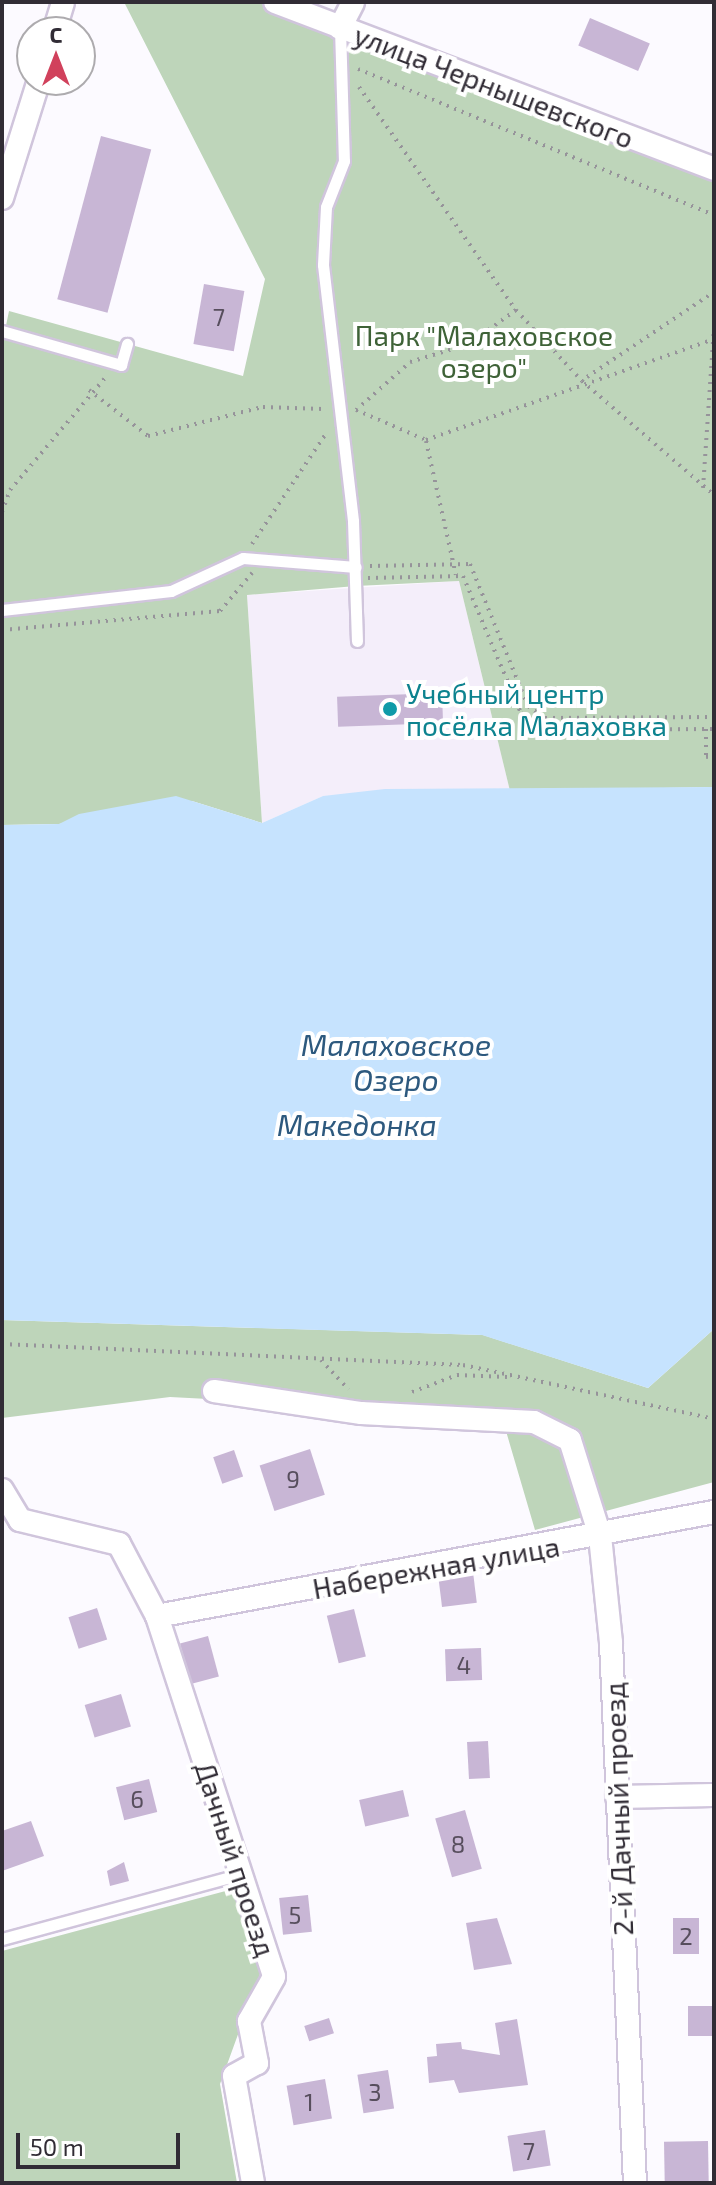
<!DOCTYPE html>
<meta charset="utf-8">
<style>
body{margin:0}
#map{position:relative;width:716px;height:2185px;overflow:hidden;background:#fcfaff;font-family:"Exo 2",sans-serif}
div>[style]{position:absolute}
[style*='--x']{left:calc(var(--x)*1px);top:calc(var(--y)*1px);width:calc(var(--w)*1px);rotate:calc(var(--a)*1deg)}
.built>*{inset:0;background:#f4eefa}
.green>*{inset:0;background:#bed5ba}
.water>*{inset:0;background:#c6e3fe}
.building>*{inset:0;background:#c8b6d5;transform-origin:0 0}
.path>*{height:4px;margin-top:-2px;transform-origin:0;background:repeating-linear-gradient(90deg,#96939a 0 2px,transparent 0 8px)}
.roads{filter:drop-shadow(2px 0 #d0c5dc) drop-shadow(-2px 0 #d0c5dc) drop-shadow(0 2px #d0c5dc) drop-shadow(0 -2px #d0c5dc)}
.service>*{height:11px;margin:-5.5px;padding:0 5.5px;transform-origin:5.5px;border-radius:5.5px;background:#fff}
.minor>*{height:22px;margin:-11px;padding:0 11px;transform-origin:11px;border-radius:11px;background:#fff}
.dots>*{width:22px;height:22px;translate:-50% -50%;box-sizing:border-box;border:4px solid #fff;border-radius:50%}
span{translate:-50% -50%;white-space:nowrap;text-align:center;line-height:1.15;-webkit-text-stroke:8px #fff;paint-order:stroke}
.number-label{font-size:24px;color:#574e5d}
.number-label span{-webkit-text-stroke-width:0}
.street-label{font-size:28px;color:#312c35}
.park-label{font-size:28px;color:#3e6237}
.culture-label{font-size:28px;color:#0d838f}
.left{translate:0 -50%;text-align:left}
.water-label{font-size:30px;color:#2d597e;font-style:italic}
.frame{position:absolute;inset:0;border:4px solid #312c35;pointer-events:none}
.north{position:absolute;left:16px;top:16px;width:80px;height:80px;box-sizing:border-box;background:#fff;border:2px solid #adabae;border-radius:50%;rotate:0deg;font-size:22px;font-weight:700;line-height:32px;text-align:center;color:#312c35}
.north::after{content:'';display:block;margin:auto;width:28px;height:36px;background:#d1415c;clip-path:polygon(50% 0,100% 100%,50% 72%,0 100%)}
.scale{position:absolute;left:16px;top:2133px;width:164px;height:36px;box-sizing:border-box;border:4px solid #312c35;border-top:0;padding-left:10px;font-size:24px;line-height:28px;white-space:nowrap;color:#312c35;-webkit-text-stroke:6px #fff;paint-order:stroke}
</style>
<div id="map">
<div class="built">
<div style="clip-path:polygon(459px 581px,510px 791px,323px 796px,262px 823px,247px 595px)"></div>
</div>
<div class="green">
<div style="clip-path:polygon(124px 2px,275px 2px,714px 169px,714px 787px,510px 791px,459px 581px,356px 586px,247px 595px,262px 823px,192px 801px,59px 824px,2px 825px,2px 345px,9px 311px,243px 376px,265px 279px)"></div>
<div style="clip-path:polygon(2px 1320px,483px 1335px,648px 1388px,714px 1329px,714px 1482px,535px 1530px,501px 1414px,170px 1397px,2px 1418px)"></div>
<div style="clip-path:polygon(233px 1889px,261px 1971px,220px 2084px,237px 2183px,2px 2183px,2px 1951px)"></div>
</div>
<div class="water">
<div style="clip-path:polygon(714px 787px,714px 1329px,648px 1388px,482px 1335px,2px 1320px,2px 825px,59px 824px,79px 814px,176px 796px,262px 823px,323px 796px,385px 789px)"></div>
</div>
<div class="building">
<div style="left:590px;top:18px;width:65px;height:30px;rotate:23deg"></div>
<div style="left:101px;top:136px;width:52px;height:169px;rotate:15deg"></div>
<div style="left:204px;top:284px;width:41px;height:61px;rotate:10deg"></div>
<div style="left:442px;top:693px;width:30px;height:105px;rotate:88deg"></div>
<div style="left:310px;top:1449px;width:48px;height:53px;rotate:72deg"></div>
<div style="left:234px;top:1450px;width:28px;height:22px;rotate:71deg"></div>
<div style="left:473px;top:1572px;width:31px;height:35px;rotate:83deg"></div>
<div style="left:97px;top:1608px;width:33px;height:30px;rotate:72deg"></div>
<div style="left:354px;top:1609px;width:49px;height:28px;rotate:76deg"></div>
<div style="left:208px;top:1636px;width:42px;height:29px;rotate:75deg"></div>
<div style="left:481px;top:1648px;width:32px;height:36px;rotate:88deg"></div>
<div style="left:121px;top:1694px;width:34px;height:38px;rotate:73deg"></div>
<div style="left:488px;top:1741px;width:37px;height:21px;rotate:87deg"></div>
<div style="left:149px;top:1779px;width:34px;height:34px;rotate:76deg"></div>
<div style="left:403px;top:1790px;width:27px;height:45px;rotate:77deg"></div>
<div style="left:465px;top:1810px;width:61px;height:31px;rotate:74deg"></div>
<div style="clip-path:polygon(31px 1821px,44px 1856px,2px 1871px,2px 1831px)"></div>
<div style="clip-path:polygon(124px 1862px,129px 1881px,110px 1886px,107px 1871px)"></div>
<div style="left:308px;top:1895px;width:37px;height:29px;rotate:84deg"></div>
<div style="clip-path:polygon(497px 1918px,512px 1964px,474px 1970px,466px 1923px)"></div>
<div style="left:673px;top:1918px;width:26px;height:36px"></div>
<div style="left:714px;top:2006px;width:30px;height:26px;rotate:90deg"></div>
<div style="left:329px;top:2018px;width:16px;height:26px;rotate:72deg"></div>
<div style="clip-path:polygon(517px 2019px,528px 2085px,459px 2093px,454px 2080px,429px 2083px,427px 2057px,437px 2056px,436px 2044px,461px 2042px,462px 2049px,500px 2055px,495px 2023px)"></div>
<div style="left:388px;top:2070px;width:39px;height:31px;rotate:81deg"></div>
<div style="left:325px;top:2079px;width:40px;height:39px;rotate:80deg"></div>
<div style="left:545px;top:2130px;width:36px;height:38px;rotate:81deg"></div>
<div style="left:708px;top:2141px;width:42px;height:44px;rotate:89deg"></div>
</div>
<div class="path">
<div style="--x:358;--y:69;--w:385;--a:22.3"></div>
<div style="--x:359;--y:87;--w:273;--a:54.9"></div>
<div style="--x:516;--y:310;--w:97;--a:47.1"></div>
<div style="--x:582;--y:381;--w:174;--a:40.8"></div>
<div style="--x:587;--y:377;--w:153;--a:-33.8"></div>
<div style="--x:89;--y:390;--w:75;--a:37.9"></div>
<div style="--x:148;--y:436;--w:119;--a:-14.2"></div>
<div style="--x:263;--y:407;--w:60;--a:1.9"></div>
<div style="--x:356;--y:410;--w:76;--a:23.2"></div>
<div style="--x:426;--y:440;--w:305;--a:-19.3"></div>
<div style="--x:356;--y:410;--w:72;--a:-41.6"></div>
<div style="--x:410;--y:362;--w:62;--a:-17"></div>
<div style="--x:469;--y:344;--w:58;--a:-35.9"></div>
<div style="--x:426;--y:441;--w:137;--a:77.4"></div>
<div style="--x:703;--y:488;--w:160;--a:-86.1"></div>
<div style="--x:2;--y:512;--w:23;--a:-70"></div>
<div style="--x:10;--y:490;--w:148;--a:-49.7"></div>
<div style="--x:252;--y:544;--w:135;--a:-56.2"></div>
<div style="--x:370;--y:566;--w:100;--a:-1.1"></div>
<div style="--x:470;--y:564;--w:153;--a:67.8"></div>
<div style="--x:528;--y:706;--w:21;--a:35"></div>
<div style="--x:545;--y:718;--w:169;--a:-0.3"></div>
<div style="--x:368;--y:578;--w:95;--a:-1.2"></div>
<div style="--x:463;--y:576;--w:149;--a:67.1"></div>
<div style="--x:521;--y:713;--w:27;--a:39"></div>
<div style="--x:542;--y:730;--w:172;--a:-0.3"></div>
<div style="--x:2;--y:630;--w:219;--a:-5"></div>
<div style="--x:220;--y:611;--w:50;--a:-49.9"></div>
<div style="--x:706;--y:729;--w:28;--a:90"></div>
<div style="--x:706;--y:757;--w:8;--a:-7"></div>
<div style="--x:2;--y:1344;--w:461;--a:2.6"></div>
<div style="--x:463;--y:1365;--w:257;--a:12.1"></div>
<div style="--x:321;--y:1360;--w:40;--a:47"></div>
<div style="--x:412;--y:1392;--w:48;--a:-20.7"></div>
<div style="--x:457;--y:1375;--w:50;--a:2.3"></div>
</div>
<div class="roads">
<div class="service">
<div style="--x:340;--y:28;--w:133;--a:88.3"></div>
<div style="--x:344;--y:161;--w:49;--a:111.4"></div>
<div style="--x:326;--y:207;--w:58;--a:93"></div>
<div style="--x:323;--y:265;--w:258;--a:83.3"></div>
<div style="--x:353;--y:521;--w:120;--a:88.1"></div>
<div style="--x:2;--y:331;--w:124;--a:15.9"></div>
<div style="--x:121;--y:365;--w:22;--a:-74"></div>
<div style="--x:2;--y:610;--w:170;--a:-6.4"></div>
<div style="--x:171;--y:591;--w:79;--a:-24.6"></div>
<div style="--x:243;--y:558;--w:113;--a:4.6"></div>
<div style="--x:2;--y:1939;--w:248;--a:-15.2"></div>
</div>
<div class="minor">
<div style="--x:275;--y:2;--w:470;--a:20.8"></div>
<div style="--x:340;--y:28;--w:29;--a:-63"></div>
<div style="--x:54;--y:32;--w:31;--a:-73"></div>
<div style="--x:2;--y:198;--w:124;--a:-72.6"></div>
<div style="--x:214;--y:1391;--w:149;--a:8.5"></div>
<div style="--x:361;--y:1413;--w:173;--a:3"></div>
<div style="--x:534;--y:1422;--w:40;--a:26.6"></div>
<div style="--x:570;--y:1440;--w:101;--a:72.6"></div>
<div style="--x:600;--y:1536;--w:108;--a:84.1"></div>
<div style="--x:611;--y:1643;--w:541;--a:87.46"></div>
<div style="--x:2;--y:1490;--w:35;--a:59"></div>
<div style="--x:20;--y:1520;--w:102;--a:13.6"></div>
<div style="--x:119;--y:1544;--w:81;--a:62.2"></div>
<div style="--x:157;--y:1616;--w:379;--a:72"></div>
<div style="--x:274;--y:1977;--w:51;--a:119.6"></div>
<div style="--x:249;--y:2021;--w:43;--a:79.2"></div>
<div style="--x:257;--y:2063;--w:26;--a:151"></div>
<div style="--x:234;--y:2076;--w:109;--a:79.9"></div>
<div style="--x:157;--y:1616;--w:567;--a:-10.58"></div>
<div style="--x:617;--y:1797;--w:97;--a:-1.2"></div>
</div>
</div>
<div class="dots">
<div style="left:390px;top:709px;background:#0f9aa8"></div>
</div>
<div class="number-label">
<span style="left:219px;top:317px">7</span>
<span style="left:293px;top:1479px">9</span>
<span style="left:464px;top:1665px">4</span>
<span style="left:137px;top:1799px">6</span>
<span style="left:458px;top:1844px">8</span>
<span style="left:295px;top:1915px">5</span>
<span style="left:686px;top:1936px">2</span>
<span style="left:375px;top:2092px">3</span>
<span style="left:309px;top:2102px">1</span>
<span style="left:529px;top:2151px">7</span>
</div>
<div class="street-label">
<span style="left:494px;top:86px;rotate:21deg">улица Чернышевского</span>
<span style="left:436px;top:1567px;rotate:-10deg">Набережная улица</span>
<span style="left:618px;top:1809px;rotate:-92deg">2-й Дачный проезд</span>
<span style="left:236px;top:1859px;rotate:72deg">Дачный проезд</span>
</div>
<div class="park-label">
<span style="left:484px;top:351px">Парк "Малаховское<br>озеро"</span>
</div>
<div class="culture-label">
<span class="left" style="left:406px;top:709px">Учебный центр<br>посёлка Малаховка</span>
</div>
<div class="water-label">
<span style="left:396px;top:1061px">Малаховское<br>Озеро</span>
<span style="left:357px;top:1124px">Македонка</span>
</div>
<div class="frame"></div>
<div class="north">С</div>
<div class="scale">50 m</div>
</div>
